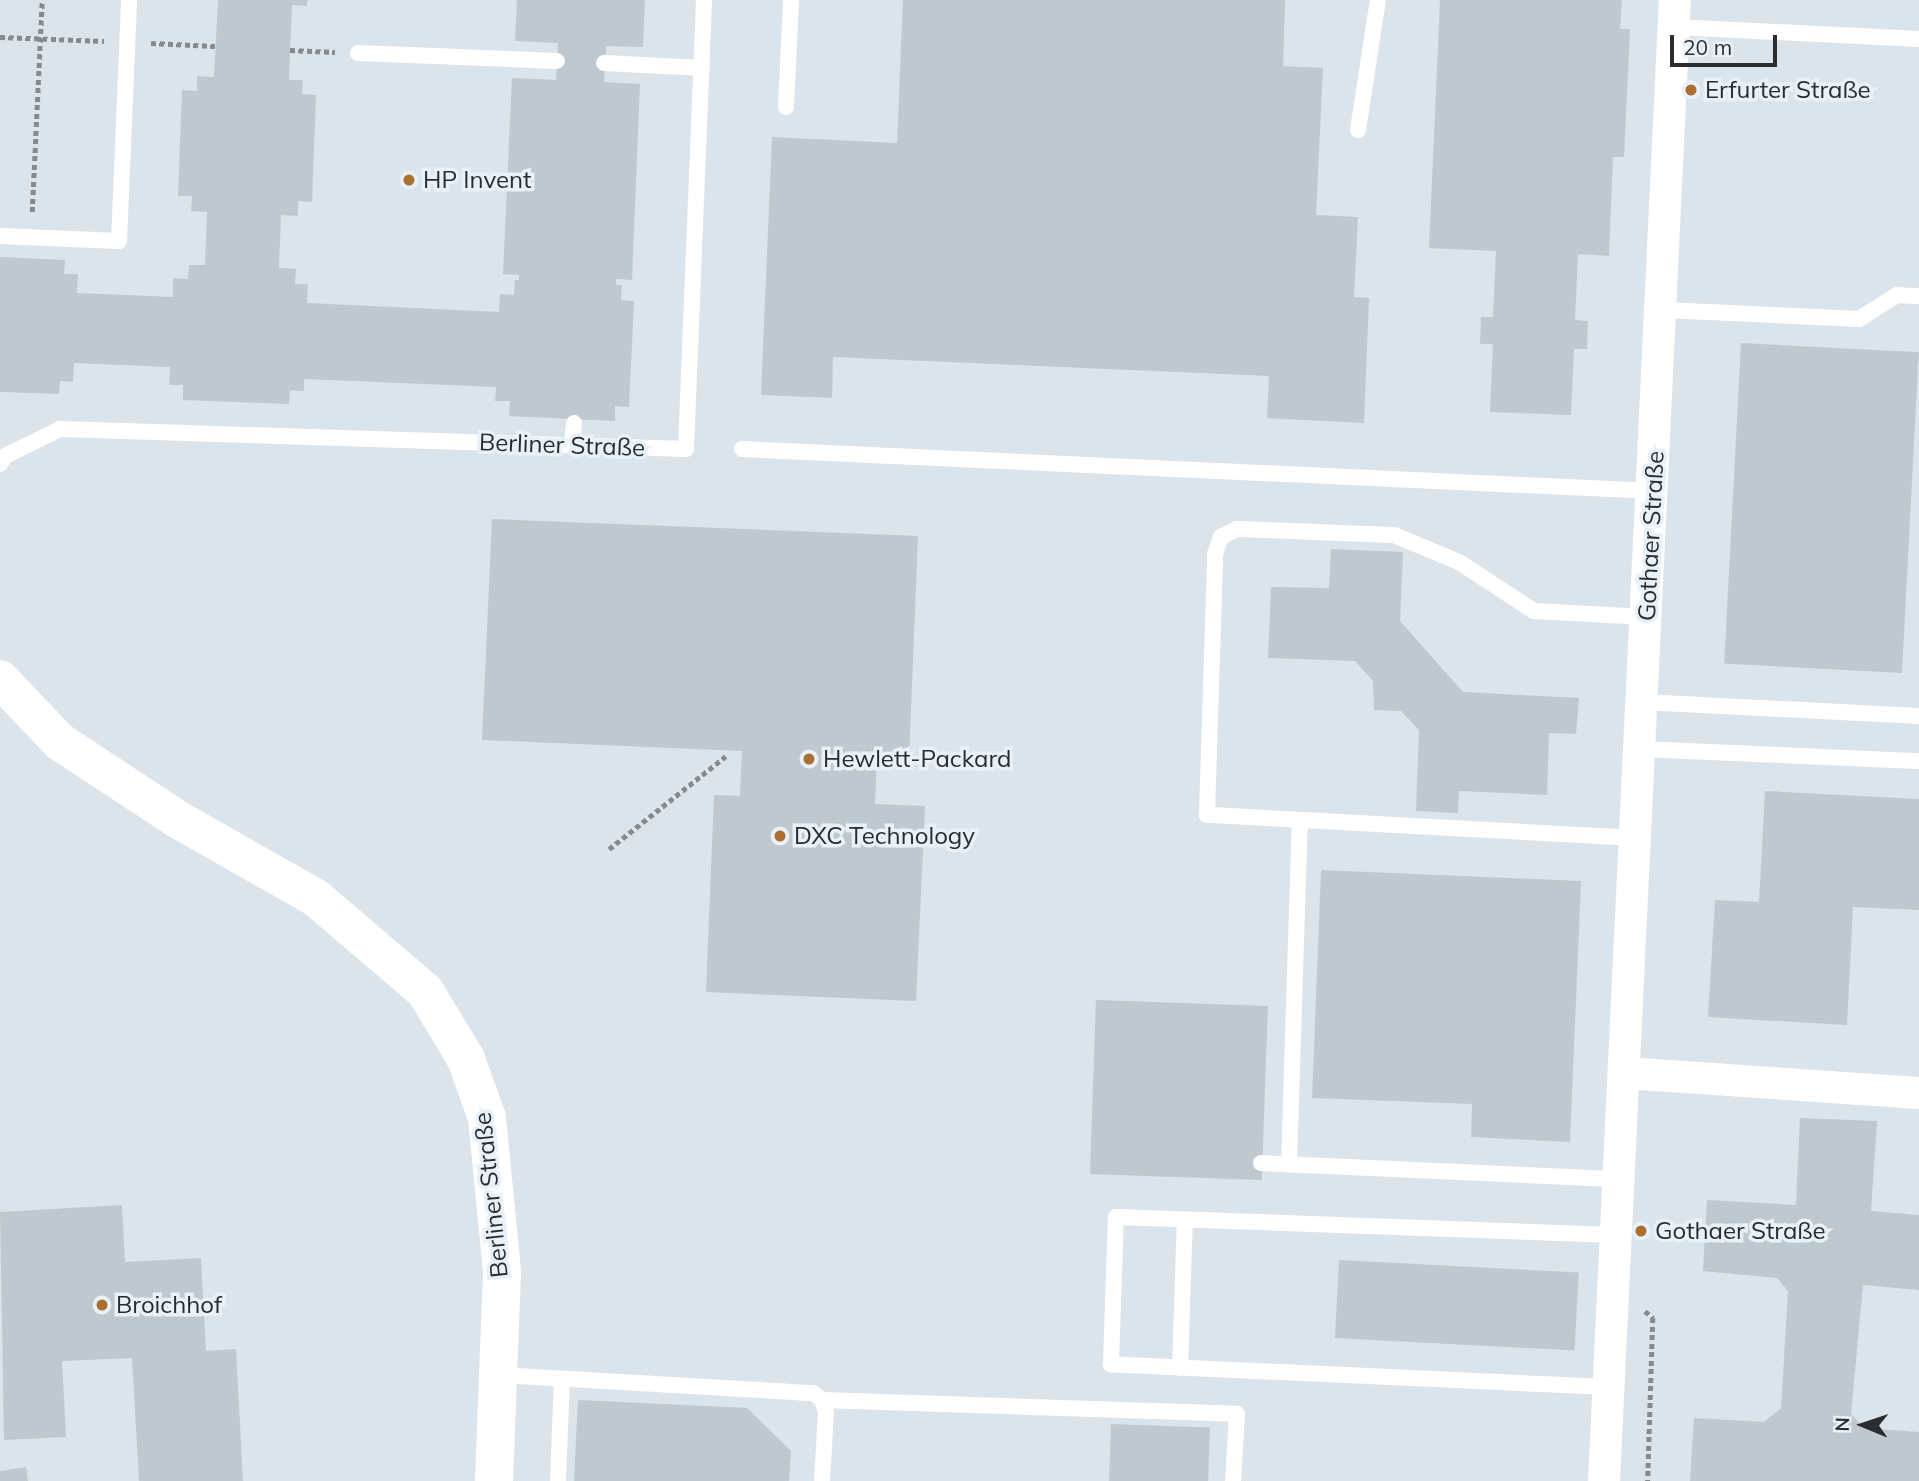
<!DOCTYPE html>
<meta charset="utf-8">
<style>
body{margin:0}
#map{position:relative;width:1919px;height:1481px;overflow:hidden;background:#dbe4eb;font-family:Mulish,sans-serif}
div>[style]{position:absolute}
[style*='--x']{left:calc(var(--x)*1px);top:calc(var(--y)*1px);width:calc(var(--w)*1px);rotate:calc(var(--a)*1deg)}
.building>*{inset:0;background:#bfc8ce;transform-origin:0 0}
.path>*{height:4.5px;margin-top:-2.25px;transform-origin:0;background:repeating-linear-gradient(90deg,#848a8f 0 5px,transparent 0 8.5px)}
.service>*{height:16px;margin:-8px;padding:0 8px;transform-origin:8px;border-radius:8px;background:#fff}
.minor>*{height:32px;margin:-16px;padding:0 16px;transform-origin:16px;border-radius:16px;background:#fff}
.tertiary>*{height:38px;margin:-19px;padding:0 19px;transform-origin:19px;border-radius:19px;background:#fff}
.dots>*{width:19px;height:19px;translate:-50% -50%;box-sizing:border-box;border:4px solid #e8f1f8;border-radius:50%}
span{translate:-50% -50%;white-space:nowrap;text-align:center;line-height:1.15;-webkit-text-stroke:7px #e8f1f8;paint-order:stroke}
.poi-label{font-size:24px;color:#2a2d30}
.left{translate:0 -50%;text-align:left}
.street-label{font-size:24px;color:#2a2d30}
.north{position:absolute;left:1828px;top:1390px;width:70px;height:70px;-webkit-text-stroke:5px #e8f1f8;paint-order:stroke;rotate:272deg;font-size:19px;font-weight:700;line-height:28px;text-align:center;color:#2a2d30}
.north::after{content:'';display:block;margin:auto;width:24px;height:32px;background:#2a2d30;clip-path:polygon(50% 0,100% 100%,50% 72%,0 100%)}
.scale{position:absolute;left:1670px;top:35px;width:107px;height:32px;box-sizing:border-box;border:4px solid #2a2d30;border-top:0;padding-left:9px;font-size:21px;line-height:24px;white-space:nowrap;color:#2a2d30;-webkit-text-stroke:5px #e8f1f8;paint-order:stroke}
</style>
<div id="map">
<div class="building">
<div style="clip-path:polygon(218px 0,307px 0,307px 6px,292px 5px,289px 80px,303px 80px,302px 94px,316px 95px,312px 202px,298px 201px,298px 216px,281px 215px,279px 268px,296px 269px,295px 284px,308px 284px,307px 303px,499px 312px,500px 294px,514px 295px,515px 280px,519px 280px,519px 275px,503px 274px,512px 78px,556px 80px,558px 43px,515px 41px,517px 0,645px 0,643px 47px,606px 46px,604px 82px,640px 84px,632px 280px,616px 279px,616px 285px,622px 285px,621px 300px,634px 301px,629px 407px,615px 406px,615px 421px,509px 416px,510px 401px,495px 401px,496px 387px,304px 379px,304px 391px,290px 390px,289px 404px,183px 400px,183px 385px,169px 385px,170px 367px,74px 363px,73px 382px,60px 381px,59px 394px,0 392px,0 257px,65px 260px,64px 274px,78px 274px,77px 293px,173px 297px,173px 278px,188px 279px,189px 265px,205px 265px,207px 212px,191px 211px,192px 196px,178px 196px,182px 90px,197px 91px,197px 76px,214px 77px)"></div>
<div style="clip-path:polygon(903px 0,1285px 0,1283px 66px,1323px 68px,1316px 215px,1358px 217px,1354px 297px,1369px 298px,1364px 423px,1267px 418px,1269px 376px,833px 357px,832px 398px,761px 395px,772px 137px,897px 143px)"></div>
<div style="clip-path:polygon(1440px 0,1622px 0,1620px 29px,1630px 29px,1624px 157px,1613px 157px,1609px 256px,1578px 254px,1575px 320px,1588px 321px,1587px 349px,1574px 349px,1571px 415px,1490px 412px,1493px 344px,1480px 344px,1481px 317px,1493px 317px,1496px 251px,1429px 248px)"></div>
<div style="left:1741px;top:343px;width:178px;height:321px;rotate:3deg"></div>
<div style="clip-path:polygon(492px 519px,918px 536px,909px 760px,877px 759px,875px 804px,925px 806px,916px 1001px,706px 992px,714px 795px,740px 796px,742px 751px,482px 740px)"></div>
<div style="clip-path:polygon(1331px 549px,1403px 552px,1400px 621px,1463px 692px,1579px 698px,1576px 734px,1549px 733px,1547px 795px,1459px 791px,1458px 813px,1416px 811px,1419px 730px,1401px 711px,1374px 710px,1373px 681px,1355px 661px,1268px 658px,1271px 587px,1329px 588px)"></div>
<div style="clip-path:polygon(1765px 791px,1919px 799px,1919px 910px,1853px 907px,1847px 1025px,1708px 1017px,1715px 900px,1759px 902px)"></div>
<div style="clip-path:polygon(1321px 870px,1581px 881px,1570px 1142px,1471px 1137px,1472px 1104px,1312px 1098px)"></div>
<div style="left:1096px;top:1000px;width:172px;height:174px;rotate:2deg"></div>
<div style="clip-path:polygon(1800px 1118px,1877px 1121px,1871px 1211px,1919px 1215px,1919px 1290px,1863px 1285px,1851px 1414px,1864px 1428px,1919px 1432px,1919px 1481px,1690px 1481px,1694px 1418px,1764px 1422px,1781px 1408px,1788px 1291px,1777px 1278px,1703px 1271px,1707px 1200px,1796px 1205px)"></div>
<div style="clip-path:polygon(122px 1205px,125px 1262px,201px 1258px,206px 1351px,236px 1349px,243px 1481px,139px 1481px,132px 1358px,62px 1361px,66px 1437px,4px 1440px,0 1212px)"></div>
<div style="left:1339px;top:1260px;width:240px;height:78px;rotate:3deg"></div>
<div style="clip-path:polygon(578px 1400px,747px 1408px,791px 1451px,789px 1481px,574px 1481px)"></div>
<div style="left:1111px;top:1424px;width:99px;height:57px;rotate:2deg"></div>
<div style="clip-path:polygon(26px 1467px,28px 1481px,0 1481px,0 1471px)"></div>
</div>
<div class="path">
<div style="--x:0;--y:37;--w:104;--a:2.2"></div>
<div style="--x:151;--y:43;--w:64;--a:2.7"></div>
<div style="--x:290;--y:50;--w:45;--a:2.5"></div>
<div style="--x:32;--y:212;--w:212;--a:-87.3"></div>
<div style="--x:609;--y:849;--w:149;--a:-38.5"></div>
<div style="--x:1645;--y:1311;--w:11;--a:41"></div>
<div style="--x:1653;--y:1318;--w:163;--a:91.8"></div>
</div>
<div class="service">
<div style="--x:1674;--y:27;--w:245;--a:2.8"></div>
<div style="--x:358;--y:53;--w:199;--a:2.3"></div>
<div style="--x:604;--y:63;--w:98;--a:2.9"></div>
<div style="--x:786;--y:107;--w:107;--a:-87.3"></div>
<div style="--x:1358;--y:130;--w:132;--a:-81.3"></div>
<div style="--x:0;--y:236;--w:119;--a:2.4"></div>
<div style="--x:119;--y:241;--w:241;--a:-87.6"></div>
<div style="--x:1663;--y:310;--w:196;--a:2.6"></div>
<div style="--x:1859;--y:319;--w:45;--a:-32.3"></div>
<div style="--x:1897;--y:295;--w:22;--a:3"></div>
<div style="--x:572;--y:446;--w:23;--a:-85"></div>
<div style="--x:742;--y:449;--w:913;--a:2.64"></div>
<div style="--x:0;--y:464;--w:9;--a:-58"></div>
<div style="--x:5;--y:456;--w:61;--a:-26.1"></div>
<div style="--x:60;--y:429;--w:626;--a:1.83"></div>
<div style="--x:686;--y:449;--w:449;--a:-87.7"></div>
<div style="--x:1643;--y:702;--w:276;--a:2.9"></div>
<div style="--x:1641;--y:749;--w:278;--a:2.5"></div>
<div style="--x:1636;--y:838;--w:430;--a:-176.9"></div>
<div style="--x:1207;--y:815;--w:261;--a:-88.2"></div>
<div style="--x:1215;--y:554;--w:18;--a:-71"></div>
<div style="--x:1221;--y:537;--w:18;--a:-27"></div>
<div style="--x:1237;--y:529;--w:157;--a:2.2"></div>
<div style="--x:1394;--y:535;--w:70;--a:22.6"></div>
<div style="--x:1459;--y:562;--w:90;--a:33.2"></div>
<div style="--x:1534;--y:611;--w:113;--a:3"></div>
<div style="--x:1261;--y:1163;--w:358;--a:2.6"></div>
<div style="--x:1289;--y:1165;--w:343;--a:-88.2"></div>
<div style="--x:1180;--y:1368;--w:148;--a:-88.1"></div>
<div style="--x:498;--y:1375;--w:316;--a:3.3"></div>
<div style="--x:813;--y:1393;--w:11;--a:38"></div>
<div style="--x:822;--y:1400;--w:13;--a:72"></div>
<div style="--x:826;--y:1412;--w:69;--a:93.3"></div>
<div style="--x:1609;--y:1387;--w:499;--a:-177.4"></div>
<div style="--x:1111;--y:1364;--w:147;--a:-88.1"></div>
<div style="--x:1116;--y:1217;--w:501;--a:2.06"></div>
<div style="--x:822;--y:1400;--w:415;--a:1.9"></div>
<div style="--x:1237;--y:1414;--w:67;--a:93.4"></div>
<div style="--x:558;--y:1481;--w:102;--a:-87.8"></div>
</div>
<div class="minor">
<div style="--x:1625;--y:1073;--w:295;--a:3.9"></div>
<div style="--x:1604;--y:1481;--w:1483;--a:-87.26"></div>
</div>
<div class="tertiary">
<div style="--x:0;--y:679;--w:87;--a:46.4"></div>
<div style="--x:60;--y:742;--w:140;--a:33.3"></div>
<div style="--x:177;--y:819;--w:160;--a:29.6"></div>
<div style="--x:316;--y:898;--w:143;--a:40.5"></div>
<div style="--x:425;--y:991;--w:79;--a:58.9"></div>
<div style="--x:466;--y:1059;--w:63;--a:70.4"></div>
<div style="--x:487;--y:1118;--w:155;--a:84.4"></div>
<div style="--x:502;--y:1272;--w:209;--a:92.2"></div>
</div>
<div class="dots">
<div style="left:1691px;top:90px;background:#ab7031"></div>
<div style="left:409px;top:180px;background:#ab7031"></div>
<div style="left:809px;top:759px;background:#ab7031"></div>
<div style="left:780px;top:836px;background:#ab7031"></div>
<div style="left:1641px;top:1231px;background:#ab7031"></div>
<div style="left:102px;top:1305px;background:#ab7031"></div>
</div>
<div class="poi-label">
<span class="left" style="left:1705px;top:90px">Erfurter Straße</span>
<span class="left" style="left:423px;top:180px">HP Invent</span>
<span class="left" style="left:823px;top:759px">Hewlett-Packard</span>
<span class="left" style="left:794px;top:836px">DXC Technology</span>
<span class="left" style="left:1655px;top:1231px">Gothaer Straße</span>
<span class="left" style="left:116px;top:1305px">Broichhof</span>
</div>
<div class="street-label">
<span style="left:562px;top:445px;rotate:2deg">Berliner Straße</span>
<span style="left:1651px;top:536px;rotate:-87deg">Gothaer Straße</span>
<span style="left:491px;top:1195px;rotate:-96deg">Berliner Straße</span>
</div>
<div class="north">N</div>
<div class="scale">20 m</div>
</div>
